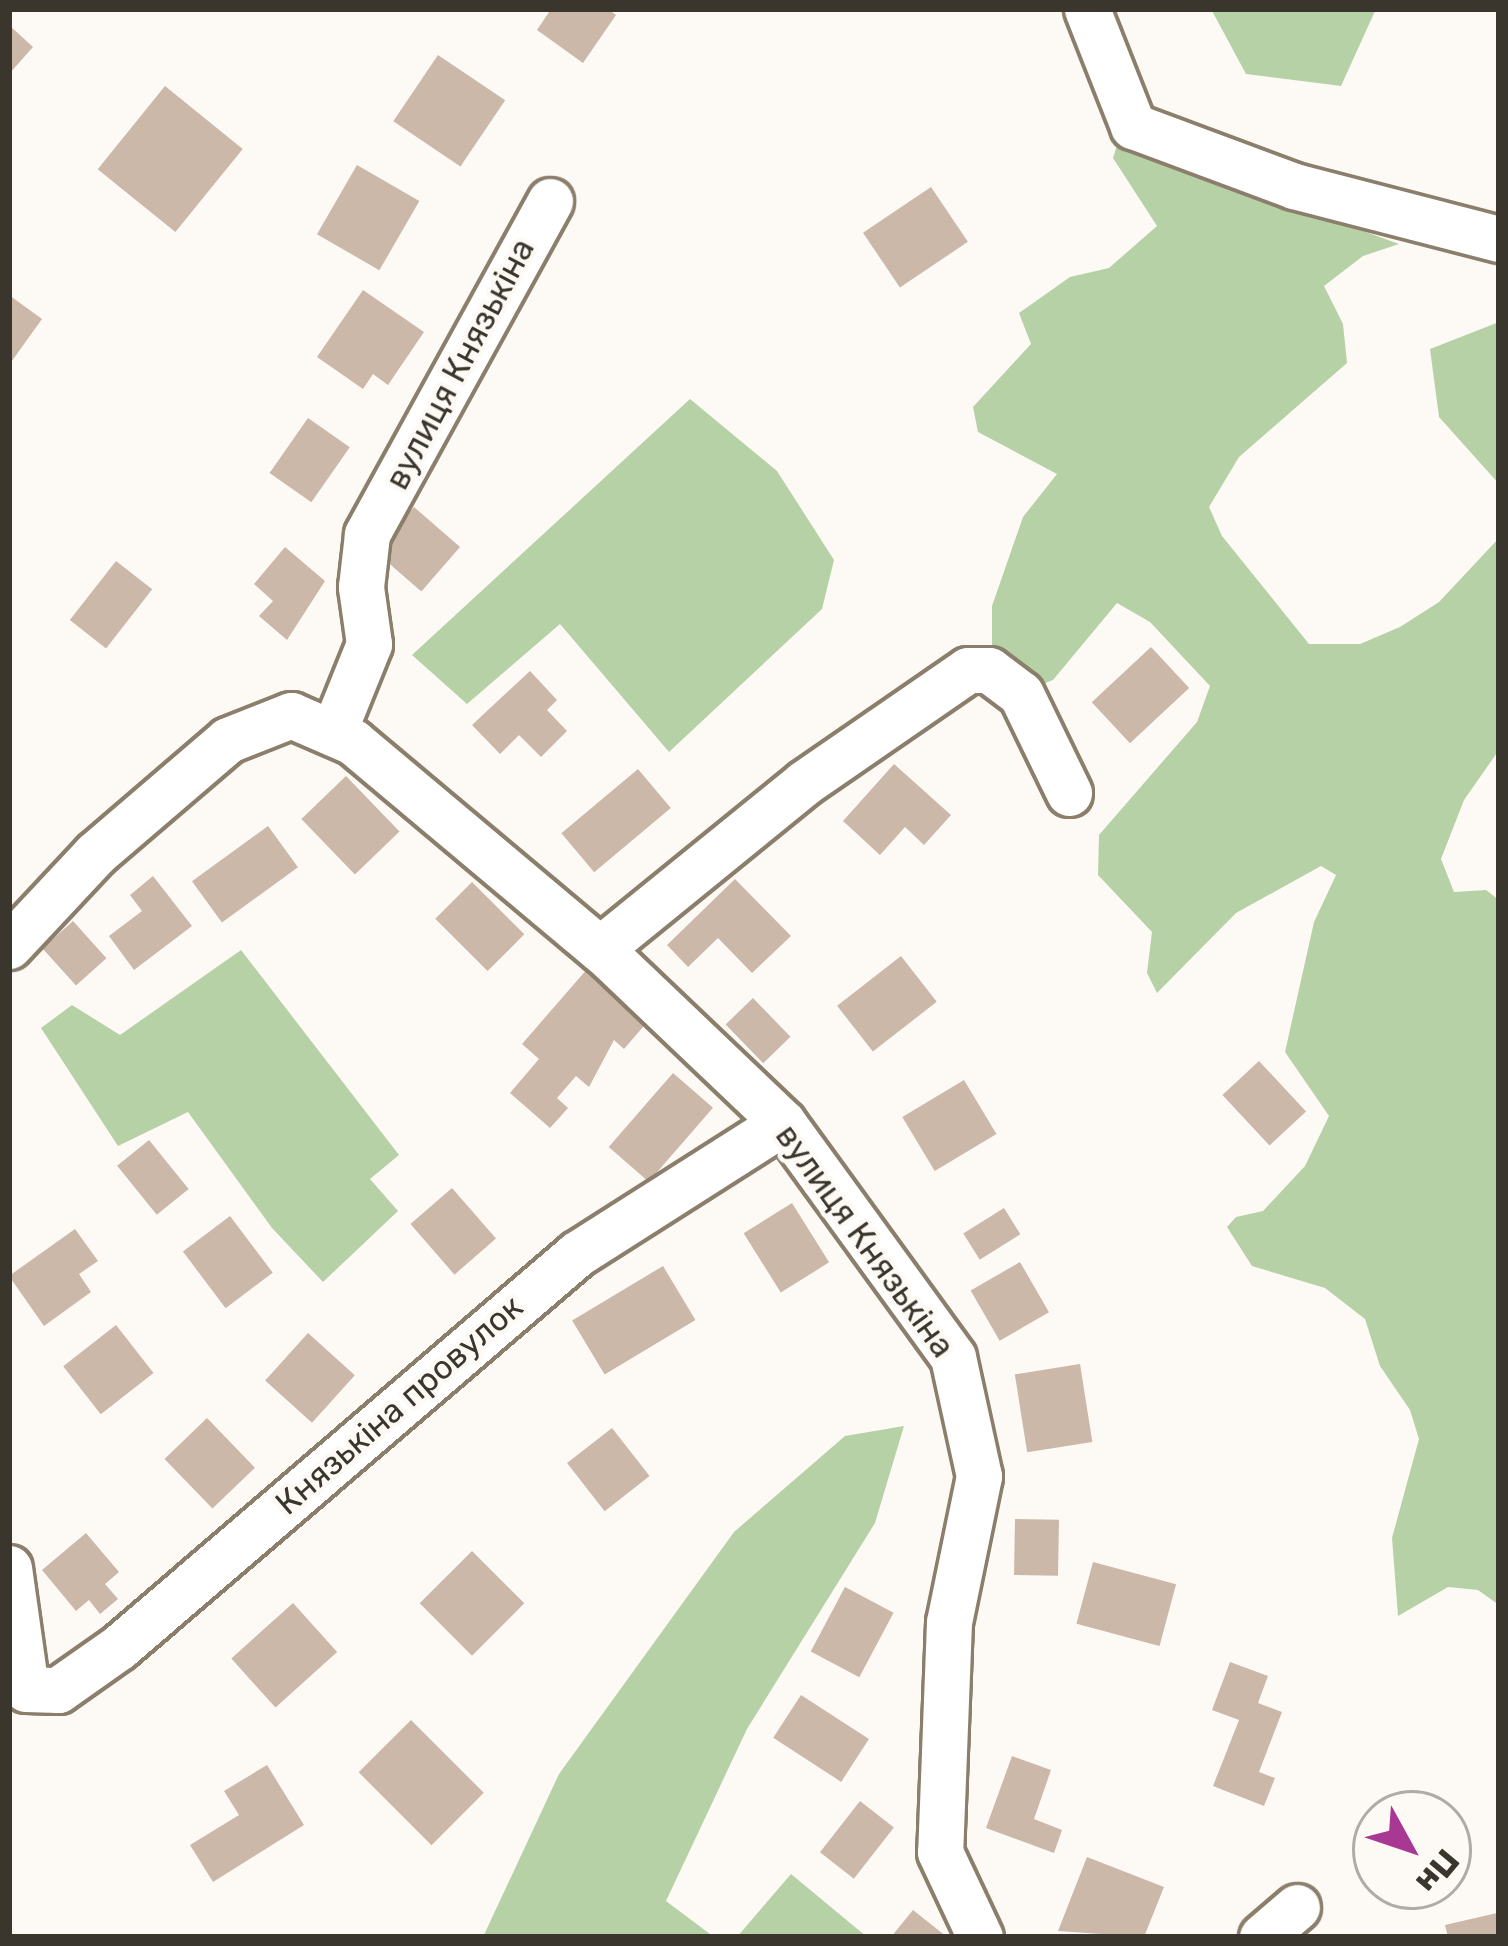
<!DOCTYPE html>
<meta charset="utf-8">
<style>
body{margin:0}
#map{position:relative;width:1508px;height:1946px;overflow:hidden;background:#fdfaf6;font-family:Rubik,sans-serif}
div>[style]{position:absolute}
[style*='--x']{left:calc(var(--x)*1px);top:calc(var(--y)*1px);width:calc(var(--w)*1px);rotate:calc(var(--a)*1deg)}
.green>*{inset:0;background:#b7d1a6}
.building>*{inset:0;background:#ccb8a8;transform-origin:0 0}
.roads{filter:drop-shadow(3px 0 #8b7f6c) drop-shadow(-3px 0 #8b7f6c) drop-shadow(0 3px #8b7f6c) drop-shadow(0 -3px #8b7f6c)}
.minor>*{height:45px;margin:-22.5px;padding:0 22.5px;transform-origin:22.5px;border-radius:22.5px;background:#fff}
span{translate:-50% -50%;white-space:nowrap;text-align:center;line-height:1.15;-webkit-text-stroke:9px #fdfaf6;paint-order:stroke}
.street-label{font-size:33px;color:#3a352d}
.frame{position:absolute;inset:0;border:12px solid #3a352d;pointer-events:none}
.north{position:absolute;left:1352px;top:1790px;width:120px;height:120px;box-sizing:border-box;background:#fdfaf6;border:3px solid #afaba6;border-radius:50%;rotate:130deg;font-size:33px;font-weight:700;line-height:48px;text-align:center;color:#3a352d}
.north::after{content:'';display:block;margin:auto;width:42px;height:54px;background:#a93894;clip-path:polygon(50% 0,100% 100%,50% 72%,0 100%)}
</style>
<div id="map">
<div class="green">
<div style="clip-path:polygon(1211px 9px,1376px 9px,1341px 86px,1246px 74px)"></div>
<div style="clip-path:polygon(1118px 142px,1399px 244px,1363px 256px,1324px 286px,1343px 324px,1347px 363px,1239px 457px,1209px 507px,1222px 536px,1309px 644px,1360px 644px,1400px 627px,1439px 602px,1499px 538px,1499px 750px,1464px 800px,1441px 859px,1454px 892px,1486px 890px,1499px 900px,1499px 1605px,1478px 1590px,1448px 1587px,1398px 1616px,1392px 1538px,1419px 1439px,1410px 1410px,1380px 1366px,1365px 1319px,1325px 1288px,1252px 1266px,1227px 1227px,1236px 1217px,1263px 1211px,1305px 1166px,1329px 1116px,1285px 1052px,1314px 922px,1336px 875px,1321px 866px,1236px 913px,1157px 993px,1147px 973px,1152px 932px,1098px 875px,1099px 835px,1197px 722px,1210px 686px,1150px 622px,1117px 603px,1053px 680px,1038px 686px,992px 648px,992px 606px,1023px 517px,1057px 474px,978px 432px,973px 407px,1031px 344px,1019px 313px,1070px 277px,1109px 268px,1157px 226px,1113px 158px)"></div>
<div style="clip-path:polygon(1499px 322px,1499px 484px,1439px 417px,1430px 349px)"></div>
<div style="clip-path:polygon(690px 399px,777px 471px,834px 560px,822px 609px,669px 752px,560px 624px,467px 704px,412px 655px)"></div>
<div style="clip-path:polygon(241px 950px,399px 1155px,370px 1179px,398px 1211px,323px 1282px,272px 1228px,188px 1112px,118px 1146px,41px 1028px,72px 1005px,120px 1035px)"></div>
<div style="clip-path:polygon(904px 1426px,875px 1523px,747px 1729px,666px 1901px,714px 1937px,483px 1937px,559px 1774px,734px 1532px,845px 1436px)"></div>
<div style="clip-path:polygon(791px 1874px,867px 1937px,737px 1937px)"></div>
</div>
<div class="building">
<div style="clip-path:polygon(551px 9px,608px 9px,616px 15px,583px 63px,537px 30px)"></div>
<div style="clip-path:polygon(9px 25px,33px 47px,9px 74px)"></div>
<div style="left:438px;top:55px;width:81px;height:80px;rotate:34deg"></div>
<div style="left:165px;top:86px;width:100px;height:107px;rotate:39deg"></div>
<div style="left:357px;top:165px;width:72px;height:80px;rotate:30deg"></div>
<div style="left:931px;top:187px;width:66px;height:82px;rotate:56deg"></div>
<div style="clip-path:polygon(363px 290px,424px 332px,388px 385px,373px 374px,363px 389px,317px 357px)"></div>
<div style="clip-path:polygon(9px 295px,42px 319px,9px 365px)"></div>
<div style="left:308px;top:418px;width:51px;height:67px;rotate:35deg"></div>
<div style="left:414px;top:507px;width:61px;height:59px;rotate:41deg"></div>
<div style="clip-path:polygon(285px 547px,325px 581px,287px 640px,259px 616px,273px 601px,254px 584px)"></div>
<div style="left:116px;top:561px;width:46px;height:75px;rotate:38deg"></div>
<div style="left:1151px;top:647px;width:56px;height:81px;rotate:47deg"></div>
<div style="clip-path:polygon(530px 671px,557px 700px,547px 710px,567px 731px,541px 757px,519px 735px,500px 754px,472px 725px)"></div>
<div style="clip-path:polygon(894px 764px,951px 815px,924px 845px,905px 827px,880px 855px,843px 821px)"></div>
<div style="left:638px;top:769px;width:51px;height:100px;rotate:50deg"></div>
<div style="left:346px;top:776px;width:77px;height:62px;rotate:46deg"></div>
<div style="left:268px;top:826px;width:51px;height:94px;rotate:54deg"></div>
<div style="clip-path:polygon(153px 876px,192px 926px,134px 970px,109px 936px,142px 911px,130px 895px)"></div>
<div style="clip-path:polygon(735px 879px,791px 936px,752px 973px,718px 938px,688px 967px,667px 945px)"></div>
<div style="left:472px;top:882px;width:74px;height:52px;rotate:45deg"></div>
<div style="left:73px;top:921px;width:50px;height:41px;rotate:48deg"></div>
<div style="left:901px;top:956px;width:58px;height:81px;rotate:52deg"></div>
<div style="clip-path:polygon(588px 968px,649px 1020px,624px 1049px,614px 1040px,589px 1087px,576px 1076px,557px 1098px,568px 1108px,550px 1128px,510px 1093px,539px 1059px,522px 1044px)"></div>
<div style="left:753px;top:998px;width:54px;height:38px;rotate:46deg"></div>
<div style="left:1259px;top:1061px;width:69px;height:50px;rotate:47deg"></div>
<div style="left:673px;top:1073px;width:53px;height:98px;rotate:41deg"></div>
<div style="left:964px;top:1080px;width:63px;height:72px;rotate:59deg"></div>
<div style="left:149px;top:1140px;width:63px;height:41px;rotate:51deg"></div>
<div style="left:452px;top:1188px;width:67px;height:55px;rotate:49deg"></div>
<div style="left:792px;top:1203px;width:70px;height:57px;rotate:58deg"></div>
<div style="left:1004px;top:1208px;width:31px;height:48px;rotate:58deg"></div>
<div style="left:230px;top:1216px;width:71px;height:59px;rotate:53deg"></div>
<div style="clip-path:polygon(75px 1229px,98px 1261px,79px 1274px,91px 1292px,44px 1326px,9px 1276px)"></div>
<div style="left:1020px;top:1262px;width:58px;height:57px;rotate:60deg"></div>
<div style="left:663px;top:1266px;width:63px;height:106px;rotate:59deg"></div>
<div style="left:116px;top:1325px;width:61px;height:67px;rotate:52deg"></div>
<div style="left:308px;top:1333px;width:63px;height:64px;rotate:42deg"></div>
<div style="left:1080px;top:1364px;width:79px;height:66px;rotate:81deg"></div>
<div style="left:207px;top:1418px;width:69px;height:59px;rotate:46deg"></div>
<div style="left:612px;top:1428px;width:61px;height:57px;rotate:52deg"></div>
<div style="left:1015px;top:1519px;width:44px;height:56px;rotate:1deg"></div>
<div style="clip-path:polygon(86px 1533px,119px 1572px,105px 1584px,118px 1599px,100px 1614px,89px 1600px,76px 1611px,42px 1570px)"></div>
<div style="left:472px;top:1551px;width:74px;height:74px;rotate:45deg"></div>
<div style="left:1093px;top:1562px;width:86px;height:64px;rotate:15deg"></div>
<div style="left:845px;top:1587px;width:55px;height:73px;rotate:28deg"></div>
<div style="left:293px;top:1603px;width:66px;height:83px;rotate:48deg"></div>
<div style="clip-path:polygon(1230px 1662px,1268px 1676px,1258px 1703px,1282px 1712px,1259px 1772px,1275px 1778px,1264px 1806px,1213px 1786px,1239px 1720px,1212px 1710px)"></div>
<div style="left:801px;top:1695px;width:81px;height:51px;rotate:33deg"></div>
<div style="left:411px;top:1720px;width:103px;height:74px;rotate:45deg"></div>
<div style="clip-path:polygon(1012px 1756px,1051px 1770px,1034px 1819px,1062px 1830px,1054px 1853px,986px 1828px)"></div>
<div style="clip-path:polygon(267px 1765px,304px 1825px,213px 1882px,190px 1845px,239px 1815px,224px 1791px)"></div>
<div style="left:860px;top:1801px;width:43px;height:65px;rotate:38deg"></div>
<div style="clip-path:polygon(1087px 1857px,1164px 1887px,1144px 1937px,1058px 1931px)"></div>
<div style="clip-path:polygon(913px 1910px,947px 1937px,891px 1937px)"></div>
<div style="clip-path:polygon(1497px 1913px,1499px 1937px,1448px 1937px,1445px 1925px)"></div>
</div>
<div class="roads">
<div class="minor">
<div style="--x:1087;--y:9;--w:126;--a:68.5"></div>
<div style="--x:1133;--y:126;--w:172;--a:20.4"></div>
<div style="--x:1294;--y:186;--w:212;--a:14.5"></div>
<div style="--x:333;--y:733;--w:96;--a:-68"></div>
<div style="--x:369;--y:644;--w:58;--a:-98"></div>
<div style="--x:361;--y:587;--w:53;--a:-83.5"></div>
<div style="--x:367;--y:534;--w:380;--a:-61.2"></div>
<div style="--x:9;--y:946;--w:126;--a:-46.9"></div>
<div style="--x:95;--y:854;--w:175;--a:-40.6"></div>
<div style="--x:228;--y:740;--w:68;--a:-21.6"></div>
<div style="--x:291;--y:715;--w:68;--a:23.5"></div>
<div style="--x:353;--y:742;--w:336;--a:40"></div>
<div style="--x:610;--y:958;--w:239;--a:43.6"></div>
<div style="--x:783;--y:1123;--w:289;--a:54"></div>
<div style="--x:953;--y:1357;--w:122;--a:77.7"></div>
<div style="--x:979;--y:1476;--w:149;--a:101.6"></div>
<div style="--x:949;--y:1622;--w:230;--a:92.2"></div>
<div style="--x:940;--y:1852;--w:94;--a:64.8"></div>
<div style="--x:600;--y:949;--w:263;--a:-39.1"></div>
<div style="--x:804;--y:783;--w:199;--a:-34.6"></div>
<div style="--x:968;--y:670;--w:21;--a:0"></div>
<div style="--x:989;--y:670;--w:40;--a:37"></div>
<div style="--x:1021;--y:694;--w:110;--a:64.1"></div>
<div style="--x:9;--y:1568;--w:122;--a:82"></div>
<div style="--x:26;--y:1689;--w:32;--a:2"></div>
<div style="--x:58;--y:1690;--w:75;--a:-35.2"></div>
<div style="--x:119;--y:1647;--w:604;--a:-40.63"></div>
<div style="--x:577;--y:1254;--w:244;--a:-32.5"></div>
<div style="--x:1262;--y:1937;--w:46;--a:-40.6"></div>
</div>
</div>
<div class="street-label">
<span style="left:460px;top:364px;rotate:-62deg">вулиця Князькіна</span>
<span style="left:865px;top:1241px;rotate:54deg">вулиця Князькіна</span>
<span style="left:399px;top:1405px;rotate:-41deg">Князькіна провулок</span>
</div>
<div class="frame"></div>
<div class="north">Пн</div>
</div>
